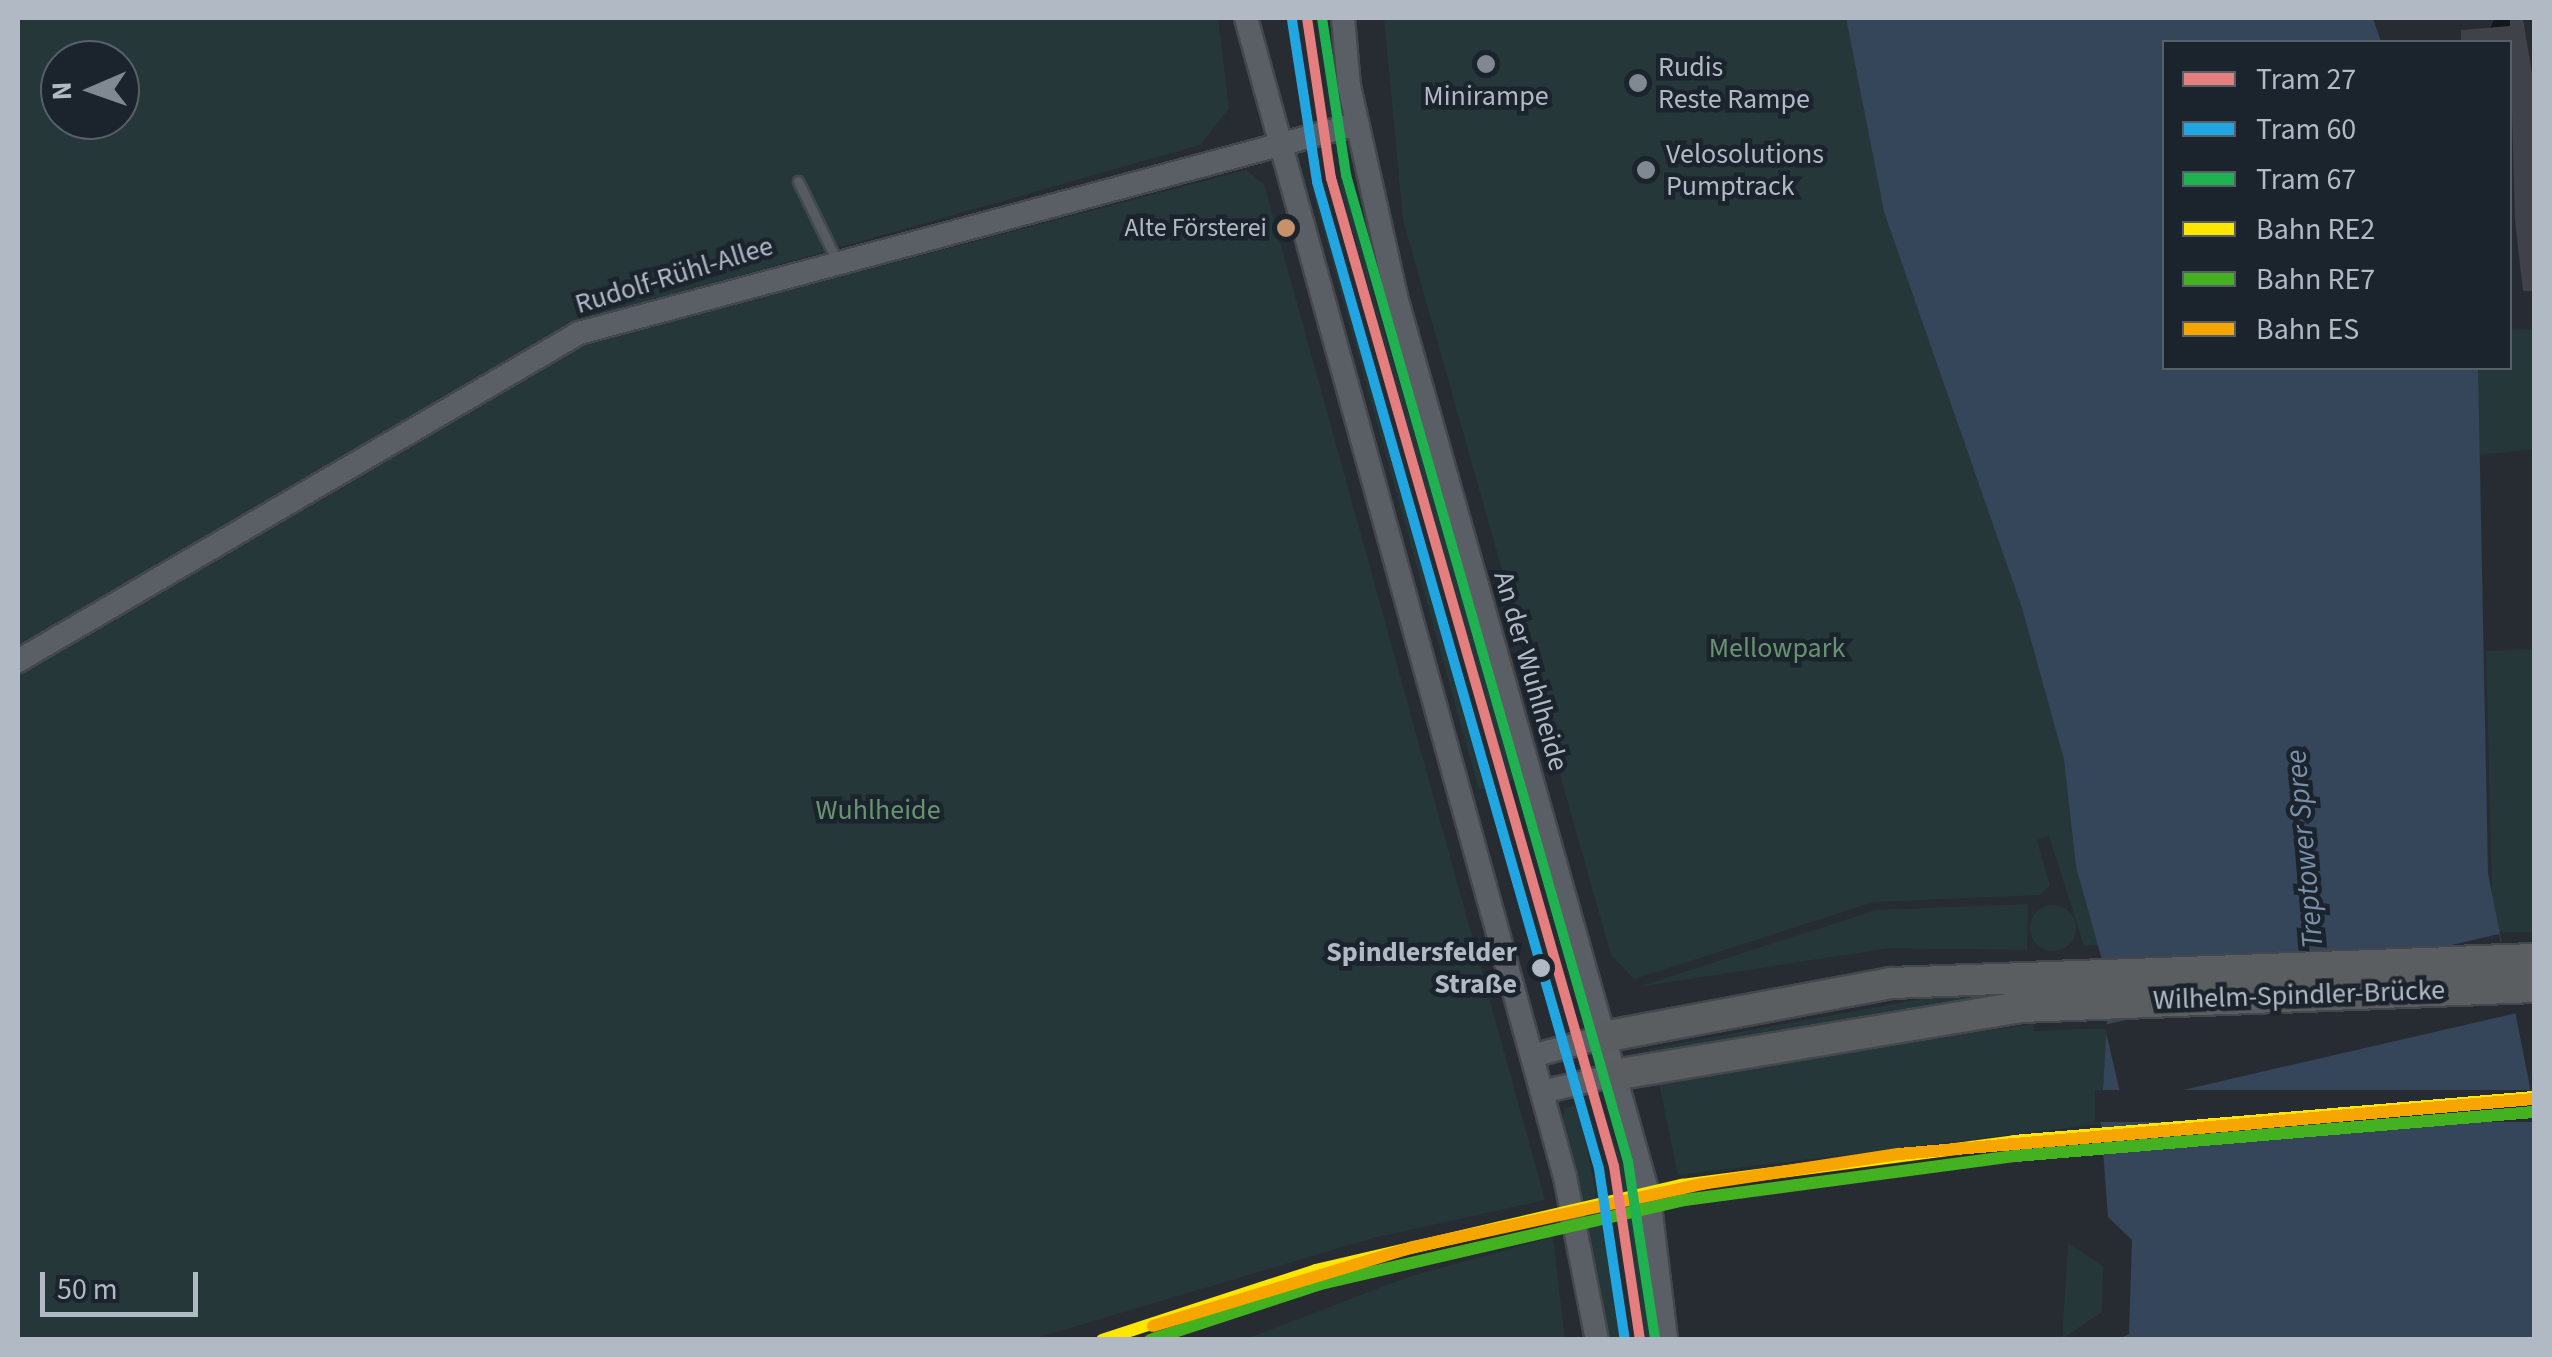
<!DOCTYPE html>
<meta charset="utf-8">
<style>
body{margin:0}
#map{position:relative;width:2552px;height:1357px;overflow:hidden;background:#272c32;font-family:"Source Sans 3",sans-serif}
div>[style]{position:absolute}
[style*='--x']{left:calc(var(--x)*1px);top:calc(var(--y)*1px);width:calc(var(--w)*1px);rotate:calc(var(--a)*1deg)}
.green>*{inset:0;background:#253738}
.round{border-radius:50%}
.water>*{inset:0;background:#35465a}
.pier>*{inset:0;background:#272c32;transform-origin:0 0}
.shadow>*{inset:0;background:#0007}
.building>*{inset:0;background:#3f4349}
.roads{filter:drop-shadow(2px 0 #44484d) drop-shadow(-2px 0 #44484d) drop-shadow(0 2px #44484d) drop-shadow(0 -2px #44484d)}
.lane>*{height:9px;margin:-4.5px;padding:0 4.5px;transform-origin:4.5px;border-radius:4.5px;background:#565a61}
.secondary>*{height:22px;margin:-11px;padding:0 11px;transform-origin:11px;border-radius:11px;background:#5a5f66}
.highway>*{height:30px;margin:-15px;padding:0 15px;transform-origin:15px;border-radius:15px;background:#5b5e61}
.rail-1>*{height:12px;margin:-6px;padding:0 6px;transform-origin:6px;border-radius:6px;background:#ffe600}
.rail-2>*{height:12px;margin:-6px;padding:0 6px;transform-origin:6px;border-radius:6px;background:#44b220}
.rail-3>*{height:12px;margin:-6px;padding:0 6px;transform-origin:6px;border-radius:6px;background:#f7a600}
.tram-1>*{height:10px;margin:-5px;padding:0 5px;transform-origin:5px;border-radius:5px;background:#e57f7f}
.tram-2>*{height:10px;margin:-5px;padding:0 5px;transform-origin:5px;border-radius:5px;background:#22a6e1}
.tram-3>*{height:10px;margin:-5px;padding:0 5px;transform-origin:5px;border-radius:5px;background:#20b251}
.dots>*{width:28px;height:28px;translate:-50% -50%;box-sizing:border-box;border:5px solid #1b232c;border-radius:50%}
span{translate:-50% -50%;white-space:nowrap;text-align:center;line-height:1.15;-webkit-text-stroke:9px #1b232c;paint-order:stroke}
.bus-label{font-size:26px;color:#b0b9c4}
.right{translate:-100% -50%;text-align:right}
.poi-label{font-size:28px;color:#b0b9c4}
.left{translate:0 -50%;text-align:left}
.street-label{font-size:28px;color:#b0b9c4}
.park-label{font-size:28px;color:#689370}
.stop-label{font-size:28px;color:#b0b9c4;font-weight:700}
.water-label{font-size:30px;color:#7991ab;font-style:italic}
.frame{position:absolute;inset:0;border:20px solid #b0b9c4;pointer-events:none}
.legend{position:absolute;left:2162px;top:40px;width:350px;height:330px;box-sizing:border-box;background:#1b232c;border:2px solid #575f69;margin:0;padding:12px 18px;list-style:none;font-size:30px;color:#b0b9c4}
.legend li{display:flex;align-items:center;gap:20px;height:50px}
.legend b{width:50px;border:2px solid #575f69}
.north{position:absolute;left:40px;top:40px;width:100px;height:100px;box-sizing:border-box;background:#1b232c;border:2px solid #575f69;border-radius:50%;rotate:268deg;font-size:28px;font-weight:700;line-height:40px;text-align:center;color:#b0b9c4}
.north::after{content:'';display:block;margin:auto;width:35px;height:45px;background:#808891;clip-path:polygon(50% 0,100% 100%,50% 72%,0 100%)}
.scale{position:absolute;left:40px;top:1272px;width:158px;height:45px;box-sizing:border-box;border:5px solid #b0b9c4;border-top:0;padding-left:12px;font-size:30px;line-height:35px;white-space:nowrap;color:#b0b9c4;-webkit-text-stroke:8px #1b232c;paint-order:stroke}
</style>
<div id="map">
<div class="green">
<div style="clip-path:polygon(evenodd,18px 18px,1218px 18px,1229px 108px,1200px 145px,580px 321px,18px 649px,18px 18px,60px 60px,120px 60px,120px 120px,60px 120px,60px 60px)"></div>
<div style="clip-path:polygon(1384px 18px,1846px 18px,1884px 212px,2022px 608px,2064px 760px,2076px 867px,2098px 945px,2084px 946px,2049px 836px,2037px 840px,2050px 886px,2040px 895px,1874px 902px,1634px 979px,1611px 955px,1403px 220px)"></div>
<div style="clip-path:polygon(1246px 170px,1264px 184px,1545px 1200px,1373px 1238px,1033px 1339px,18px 1339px,18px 675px,577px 346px)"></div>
<div style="clip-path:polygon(1350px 181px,1372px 292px,1517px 779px,1508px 782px,1339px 183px)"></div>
<div style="clip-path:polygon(1319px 188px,1488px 788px,1479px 790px,1312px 189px)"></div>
<div style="clip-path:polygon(2534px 329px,2534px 449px,2479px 455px,2478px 368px,2510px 368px,2510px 330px)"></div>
<div style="clip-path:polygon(2534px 649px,2534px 932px,2493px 932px,2486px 651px)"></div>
<div style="clip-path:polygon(2028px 904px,2027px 950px,1890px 948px,1638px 987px,1876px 910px)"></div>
<div class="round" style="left:2030px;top:905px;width:46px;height:46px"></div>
<div style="clip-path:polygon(2057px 985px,1651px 1058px,1648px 1049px,1931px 997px)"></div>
<div style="clip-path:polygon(2033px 1024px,2034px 1031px,2107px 1028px,2101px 1124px,1678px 1175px,1659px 1084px,1675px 1075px)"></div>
<div style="clip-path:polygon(1599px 1100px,1627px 1176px,1651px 1339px,1643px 1339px,1620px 1171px)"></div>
<div style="clip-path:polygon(1578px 1105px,1616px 1288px,1622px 1339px,1609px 1339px,1562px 1123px,1564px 1108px)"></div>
<div style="clip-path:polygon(1553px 1237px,1565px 1339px,1246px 1339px,1408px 1277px)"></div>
<div style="clip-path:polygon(2068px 1243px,2103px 1266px,2102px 1312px,2062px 1339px)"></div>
</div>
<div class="water">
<div style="clip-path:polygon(1846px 18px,2373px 18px,2381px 42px,2164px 42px,2164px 368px,2478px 368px,2488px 873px,2534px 1108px,2534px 1339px,2119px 1339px,2129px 1334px,2132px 1240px,2108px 1217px,2101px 1124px,2109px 985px,2076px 867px,2064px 760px,2022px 608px,1884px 212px)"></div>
</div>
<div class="pier">
<div style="left:2499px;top:934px;width:81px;height:405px;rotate:77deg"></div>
<div style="left:2534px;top:1090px;width:32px;height:439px;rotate:90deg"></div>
</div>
<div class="shadow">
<div style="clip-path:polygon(2495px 18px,2523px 18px,2534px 88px,2534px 267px,2523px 264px,2510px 42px,2483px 42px)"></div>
</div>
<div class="building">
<div style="clip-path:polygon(2510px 18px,2523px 18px,2534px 85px,2534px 291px,2523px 291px,2515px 220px,2510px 42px,2461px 42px,2461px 30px,2510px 26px)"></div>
</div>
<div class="roads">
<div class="lane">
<div style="--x:798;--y:181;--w:87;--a:64"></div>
</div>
<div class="secondary">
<div style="--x:1246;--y:18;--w:1202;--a:74.61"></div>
<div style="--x:1565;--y:1177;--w:166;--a:78.9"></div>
<div style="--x:1343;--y:18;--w:68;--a:85"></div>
<div style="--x:1349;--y:86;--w:216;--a:77.4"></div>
<div style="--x:1396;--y:297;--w:935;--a:74.3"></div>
<div style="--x:1649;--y:1197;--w:144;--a:83.2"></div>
<div style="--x:18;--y:661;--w:650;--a:-30.31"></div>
<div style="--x:579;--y:333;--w:806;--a:-15.04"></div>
<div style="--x:1532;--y:1056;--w:73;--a:-15"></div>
<div style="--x:1542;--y:1092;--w:74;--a:-13.3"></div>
</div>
<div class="highway">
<div style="--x:1603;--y:1037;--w:293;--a:-10.6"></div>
<div style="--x:1891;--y:983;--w:643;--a:-2.14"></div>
<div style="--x:1614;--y:1075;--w:413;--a:-9.5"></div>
<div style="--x:2021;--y:1007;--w:513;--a:-2.23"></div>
</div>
</div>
<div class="rail-1">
<div style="--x:1102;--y:1340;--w:225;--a:-18.1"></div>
<div style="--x:1316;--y:1270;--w:376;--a:-13.1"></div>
<div style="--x:1682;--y:1185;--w:335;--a:-7.5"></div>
<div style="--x:2014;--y:1141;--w:522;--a:-4.84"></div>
</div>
<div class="rail-2">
<div style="--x:1150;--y:1340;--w:179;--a:-18.2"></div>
<div style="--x:1320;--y:1284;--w:375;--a:-13"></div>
<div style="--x:1685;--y:1200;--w:334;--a:-7.6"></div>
<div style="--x:2016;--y:1156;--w:520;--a:-4.86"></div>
</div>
<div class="rail-3">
<div style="--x:1153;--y:1326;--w:272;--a:-16.9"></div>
<div style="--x:1413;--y:1247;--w:296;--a:-12.3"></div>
<div style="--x:1702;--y:1184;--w:199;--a:-8.7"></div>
<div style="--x:1899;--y:1154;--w:636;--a:-4.96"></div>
</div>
<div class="tram-1">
<div style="--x:1307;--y:18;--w:162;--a:81.5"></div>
<div style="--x:1331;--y:178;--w:1028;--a:74.02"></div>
<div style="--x:1614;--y:1166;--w:176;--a:81.5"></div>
</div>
<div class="tram-2">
<div style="--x:1292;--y:20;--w:164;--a:81.2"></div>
<div style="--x:1317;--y:182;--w:1026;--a:74.05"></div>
<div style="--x:1599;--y:1169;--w:173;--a:81.4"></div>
</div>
<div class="tram-3">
<div style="--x:1322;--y:18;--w:159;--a:81.3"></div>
<div style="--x:1346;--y:175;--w:1026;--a:74.05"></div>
<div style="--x:1628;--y:1162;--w:178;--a:81.3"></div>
</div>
<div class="dots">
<div style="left:1486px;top:64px;background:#808891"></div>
<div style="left:1638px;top:83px;background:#808891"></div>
<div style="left:1646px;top:170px;background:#808891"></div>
<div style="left:1286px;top:228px;background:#c7916a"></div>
<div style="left:1541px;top:968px;background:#b0b9c4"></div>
</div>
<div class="bus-label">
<span class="right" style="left:1267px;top:228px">Alte Försterei</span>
</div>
<div class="poi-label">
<span class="left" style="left:1658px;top:83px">Rudis<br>Reste Rampe</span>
<span style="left:1486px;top:96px">Minirampe</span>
<span class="left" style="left:1666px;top:170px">Velosolutions<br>Pumptrack</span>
</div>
<div class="street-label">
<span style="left:674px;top:275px;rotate:-17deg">Rudolf-Rühl-Allee</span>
<span style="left:1531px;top:671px;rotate:74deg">An der Wuhlheide</span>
<span style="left:2299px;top:995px;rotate:-2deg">Wilhelm-Spindler-Brücke</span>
</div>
<div class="park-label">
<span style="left:1777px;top:648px">Mellowpark</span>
<span style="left:878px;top:810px">Wuhlheide</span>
</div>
<div class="stop-label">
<span class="right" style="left:1517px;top:968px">Spindlersfelder<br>Straße</span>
</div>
<div class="water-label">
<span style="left:2305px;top:849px;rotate:-95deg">Treptower Spree</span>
</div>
<div class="frame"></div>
<ul class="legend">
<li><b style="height:12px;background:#e57f7f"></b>Tram 27</li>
<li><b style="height:12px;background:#22a6e1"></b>Tram 60</li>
<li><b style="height:12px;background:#20b251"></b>Tram 67</li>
<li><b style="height:12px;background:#ffe600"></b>Bahn RE2</li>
<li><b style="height:12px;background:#44b220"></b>Bahn RE7</li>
<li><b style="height:12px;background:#f7a600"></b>Bahn ES</li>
</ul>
<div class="north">N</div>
<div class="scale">50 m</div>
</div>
